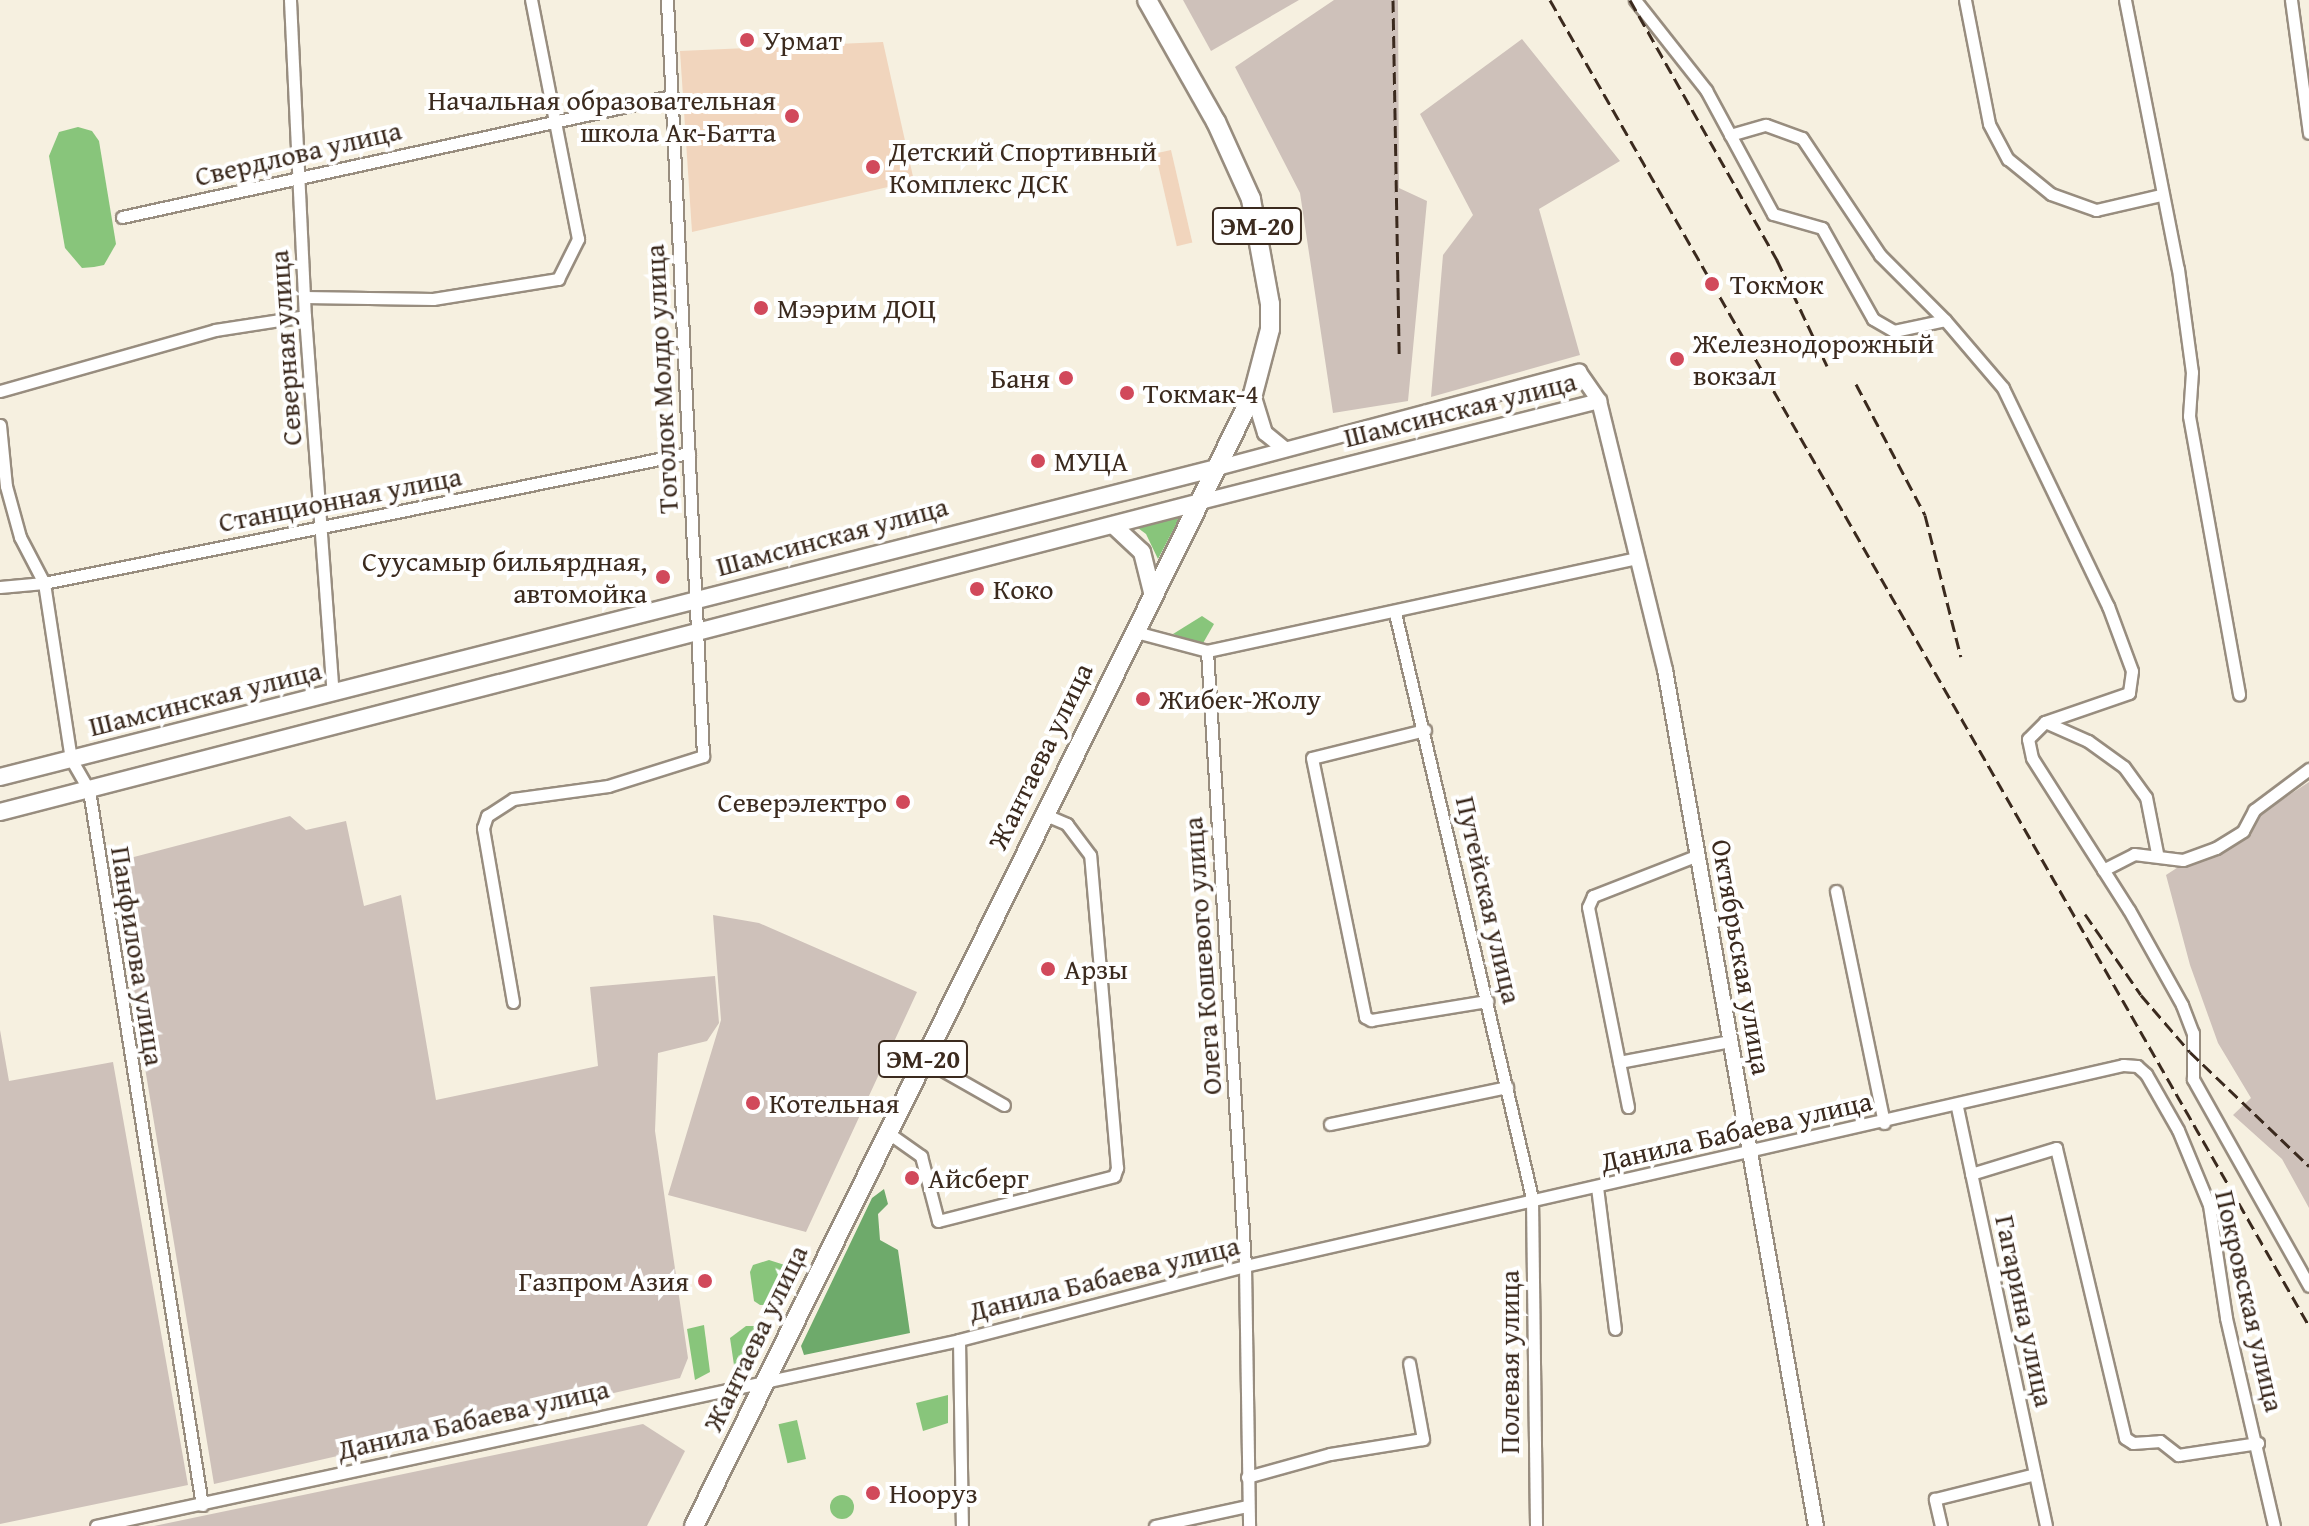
<!DOCTYPE html>
<meta charset="utf-8">
<style>
body{margin:0}
#map{position:relative;width:2309px;height:1526px;overflow:hidden;background:#f6f0e0;font-family:"Gentium Book Plus",serif}
div>[style]{position:absolute}
[style*='--x']{left:calc(var(--x)*1px);top:calc(var(--y)*1px);width:calc(var(--w)*1px);rotate:calc(var(--a)*1deg)}
.built>*{inset:0;background:#f1d5bd;transform-origin:0 0}
.industrial>*{inset:0;background:#cec1ba}
.green>*{inset:0;background:#88c57b;transform-origin:0 0}
.round{border-radius:50%}
.forest>*{inset:0;background:#6eaa6b}
.roads{filter:drop-shadow(2px 0 #988d7f) drop-shadow(-2px 0 #988d7f) drop-shadow(0 2px #988d7f) drop-shadow(0 -2px #988d7f)}
.minor>*{height:11px;margin:-5.5px;padding:0 5.5px;transform-origin:5.5px;border-radius:5.5px;background:#fff}
.tertiary>*{height:14px;margin:-7px;padding:0 7px;transform-origin:7px;border-radius:7px;background:#fff}
.secondary>*{height:16px;margin:-8px;padding:0 8px;transform-origin:8px;border-radius:8px;background:#fff}
.primary>*{height:18px;margin:-9px;padding:0 9px;transform-origin:9px;border-radius:9px;background:#fff}
.rail>*{height:3px;margin-top:-1.5px;transform-origin:0;background:repeating-linear-gradient(90deg,#3b2a1e 0 12px,transparent 0 18px)}
.dots>*{width:22px;height:22px;translate:-50% -50%;box-sizing:border-box;border:4px solid #fff;border-radius:50%}
span{translate:-50% -50%;white-space:nowrap;text-align:center;line-height:1.15;-webkit-text-stroke:8px #fff;paint-order:stroke}
.shield-label span{padding:2px 6px;background:#fff;border:2px solid;border-radius:6px;-webkit-text-stroke-width:0}
.shield-label{font-size:26px;color:#3b2a1e;font-weight:700}
.poi-label{font-size:28px;color:#3b2a1e}
.left{translate:0 -50%;text-align:left}
.right{translate:-100% -50%;text-align:right}
.street-label{font-size:28px;color:#3b2a1e}
</style>
<div id="map">
<div class="built">
<div style="clip-path:polygon(883px 42px,914px 181px,692px 232px,680px 51px)"></div>
<div style="left:1171px;top:150px;width:95px;height:16px;rotate:77deg"></div>
</div>
<div class="industrial">
<div style="clip-path:polygon(1183px 0,1299px 0,1211px 51px)"></div>
<div style="clip-path:polygon(1334px 0,1398px 0,1399px 188px,1427px 201px,1408px 401px,1333px 413px,1300px 193px,1235px 67px)"></div>
<div style="clip-path:polygon(1522px 39px,1620px 161px,1539px 209px,1580px 355px,1431px 397px,1443px 255px,1473px 215px,1420px 114px)"></div>
<div style="clip-path:polygon(2309px 782px,2309px 1208px,2282px 1159px,2233px 1115px,2251px 1098px,2218px 1043px,2190px 965px,2166px 875px)"></div>
<div style="clip-path:polygon(290px 816px,306px 830px,346px 821px,364px 906px,401px 895px,436px 1100px,598px 1066px,590px 987px,715px 976px,719px 1023px,707px 1041px,658px 1053px,655px 1131px,688px 1358px,680px 1378px,214px 1484px,111px 863px)"></div>
<div style="clip-path:polygon(713px 915px,759px 923px,917px 992px,806px 1232px,668px 1195px,721px 1020px)"></div>
<div style="clip-path:polygon(0 1030px,9px 1081px,113px 1062px,188px 1485px,0 1524px)"></div>
<div style="clip-path:polygon(643px 1424px,685px 1451px,647px 1526px,154px 1526px)"></div>
</div>
<div class="green">
<div style="clip-path:polygon(78px 127px,92px 131px,99px 141px,116px 244px,104px 265px,94px 267px,82px 268px,65px 248px,49px 156px,59px 132px)"></div>
<div style="clip-path:polygon(1182px 513px,1158px 559px,1146px 534px,1134px 525px)"></div>
<div style="clip-path:polygon(1202px 616px,1214px 624px,1202px 645px,1173px 634px)"></div>
<div style="clip-path:polygon(769px 1260px,791px 1267px,773px 1305px,760px 1305px,754px 1301px,750px 1272px,753px 1265px)"></div>
<div style="clip-path:polygon(704px 1325px,710px 1372px,695px 1380px,687px 1329px)"></div>
<div style="clip-path:polygon(746px 1326px,762px 1326px,743px 1369px,735px 1372px,730px 1338px)"></div>
<div style="clip-path:polygon(948px 1395px,948px 1423px,923px 1431px,916px 1403px)"></div>
<div style="left:797px;top:1420px;width:40px;height:19px;rotate:77deg"></div>
<div class="round" style="left:830px;top:1495px;width:24px;height:24px"></div>
</div>
<div class="forest">
<div style="clip-path:polygon(884px 1189px,888px 1204px,878px 1214px,880px 1240px,898px 1250px,910px 1333px,804px 1355px,801px 1346px,872px 1198px)"></div>
</div>
<div class="roads">
<div class="minor">
<div style="--x:290;--y:0;--w:316;--a:87.3"></div>
<div style="--x:305;--y:316;--w:378;--a:85.8"></div>
<div style="--x:1635;--y:0;--w:115;--a:51.7"></div>
<div style="--x:1706;--y:90;--w:141;--a:61.6"></div>
<div style="--x:1773;--y:214;--w:51;--a:15.9"></div>
<div style="--x:1822;--y:228;--w:104;--a:60.7"></div>
<div style="--x:1873;--y:319;--w:24;--a:30"></div>
<div style="--x:1894;--y:331;--w:52;--a:-12.2"></div>
<div style="--x:1945;--y:320;--w:89;--a:49.5"></div>
<div style="--x:2003;--y:388;--w:242;--a:64.3"></div>
<div style="--x:2108;--y:606;--w:69;--a:69.7"></div>
<div style="--x:2132;--y:671;--w:22;--a:98"></div>
<div style="--x:2129;--y:693;--w:89;--a:161"></div>
<div style="--x:2045;--y:722;--w:24;--a:135"></div>
<div style="--x:2028;--y:739;--w:19;--a:78"></div>
<div style="--x:2032;--y:758;--w:180;--a:57.5"></div>
<div style="--x:2129;--y:910;--w:109;--a:60.8"></div>
<div style="--x:2182;--y:1005;--w:30;--a:69"></div>
<div style="--x:2193;--y:1033;--w:46;--a:90"></div>
<div style="--x:2193;--y:1079;--w:237;--a:60.7"></div>
<div style="--x:1965;--y:0;--w:126;--a:79"></div>
<div style="--x:1989;--y:124;--w:40;--a:62"></div>
<div style="--x:2008;--y:159;--w:55;--a:39.1"></div>
<div style="--x:2051;--y:194;--w:48;--a:19.6"></div>
<div style="--x:2096;--y:210;--w:67;--a:-13"></div>
<div style="--x:2125;--y:0;--w:274;--a:78.9"></div>
<div style="--x:2178;--y:269;--w:104;--a:82.3"></div>
<div style="--x:2192;--y:372;--w:44;--a:93.9"></div>
<div style="--x:2189;--y:416;--w:283;--a:79.8"></div>
<div style="--x:2291;--y:0;--w:134;--a:82.3"></div>
<div style="--x:1730;--y:135;--w:37;--a:-16"></div>
<div style="--x:1766;--y:125;--w:38;--a:20"></div>
<div style="--x:1802;--y:138;--w:141;--a:56.3"></div>
<div style="--x:1880;--y:255;--w:92;--a:45"></div>
<div style="--x:122;--y:217;--w:563;--a:-12.41"></div>
<div style="--x:304;--y:297;--w:129;--a:0.9"></div>
<div style="--x:433;--y:299;--w:127;--a:-9.1"></div>
<div style="--x:558;--y:279;--w:45;--a:-63.4"></div>
<div style="--x:578;--y:239;--w:244;--a:-101.1"></div>
<div style="--x:0;--y:391;--w:223;--a:-15.8"></div>
<div style="--x:215;--y:330;--w:91;--a:-8.8"></div>
<div style="--x:0;--y:425;--w:61;--a:84.4"></div>
<div style="--x:6;--y:486;--w:53;--a:74.6"></div>
<div style="--x:20;--y:537;--w:52;--a:62.4"></div>
<div style="--x:44;--y:583;--w:178;--a:81.3"></div>
<div style="--x:71;--y:759;--w:36;--a:60"></div>
<div style="--x:89;--y:790;--w:724;--a:81.02"></div>
<div style="--x:0;--y:587;--w:44;--a:-5.2"></div>
<div style="--x:44;--y:583;--w:658;--a:-11.4"></div>
<div style="--x:1395;--y:613;--w:601;--a:76.82"></div>
<div style="--x:1532;--y:1198;--w:328;--a:89.3"></div>
<div style="--x:1132;--y:631;--w:78;--a:14.9"></div>
<div style="--x:1207;--y:651;--w:439;--a:-12.2"></div>
<div style="--x:1207;--y:651;--w:616;--a:86.46"></div>
<div style="--x:1245;--y:1266;--w:260;--a:89.1"></div>
<div style="--x:2045;--y:722;--w:47;--a:23.8"></div>
<div style="--x:2088;--y:741;--w:44;--a:35.8"></div>
<div style="--x:2124;--y:767;--w:37;--a:54"></div>
<div style="--x:2146;--y:797;--w:57;--a:78.9"></div>
<div style="--x:1425;--y:730;--w:116;--a:166.1"></div>
<div style="--x:1312;--y:758;--w:264;--a:78.4"></div>
<div style="--x:1365;--y:1017;--w:7;--a:27"></div>
<div style="--x:1371;--y:1020;--w:118;--a:-9.3"></div>
<div style="--x:1698;--y:855;--w:113;--a:158.7"></div>
<div style="--x:1593;--y:896;--w:12;--a:114"></div>
<div style="--x:1588;--y:907;--w:158;--a:78.7"></div>
<div style="--x:1619;--y:1062;--w:113;--a:-10.7"></div>
<div style="--x:2103;--y:870;--w:35;--a:-27"></div>
<div style="--x:2134;--y:854;--w:49;--a:7"></div>
<div style="--x:2183;--y:860;--w:35;--a:-20"></div>
<div style="--x:2216;--y:848;--w:32;--a:-32"></div>
<div style="--x:2243;--y:831;--w:24;--a:-62"></div>
<div style="--x:2254;--y:810;--w:69;--a:-36.7"></div>
<div style="--x:1836;--y:891;--w:237;--a:78.3"></div>
<div style="--x:513;--y:1002;--w:177;--a:-99.8"></div>
<div style="--x:483;--y:828;--w:13;--a:-72"></div>
<div style="--x:487;--y:816;--w:31;--a:-33"></div>
<div style="--x:513;--y:799;--w:96;--a:-7.8"></div>
<div style="--x:608;--y:786;--w:100;--a:-17.5"></div>
<div style="--x:703;--y:756;--w:757;--a:-92.73"></div>
<div style="--x:923;--y:1059;--w:93;--a:29.6"></div>
<div style="--x:1619;--y:1062;--w:46;--a:78.7"></div>
<div style="--x:1957;--y:1107;--w:428;--a:78"></div>
<div style="--x:1330;--y:1124;--w:181;--a:-11.8"></div>
<div style="--x:887;--y:1132;--w:42;--a:35.2"></div>
<div style="--x:921;--y:1156;--w:67;--a:75.3"></div>
<div style="--x:938;--y:1221;--w:182;--a:-14.3"></div>
<div style="--x:1114;--y:1176;--w:9;--a:-69"></div>
<div style="--x:1117;--y:1168;--w:314;--a:-94.9"></div>
<div style="--x:1090;--y:855;--w:39;--a:-127"></div>
<div style="--x:1067;--y:824;--w:26;--a:-157"></div>
<div style="--x:1971;--y:1174;--w:89;--a:-17"></div>
<div style="--x:2056;--y:1148;--w:298;--a:76.6"></div>
<div style="--x:2125;--y:1438;--w:9;--a:32"></div>
<div style="--x:2133;--y:1443;--w:27;--a:-4"></div>
<div style="--x:2160;--y:1441;--w:23;--a:38"></div>
<div style="--x:2178;--y:1455;--w:81;--a:-8.5"></div>
<div style="--x:1597;--y:1187;--w:143;--a:82.8"></div>
<div style="--x:959;--y:1340;--w:186;--a:89.1"></div>
<div style="--x:1247;--y:1477;--w:86;--a:-15.5"></div>
<div style="--x:1330;--y:1454;--w:94;--a:-9.2"></div>
<div style="--x:1423;--y:1439;--w:77;--a:-100.4"></div>
<div style="--x:96;--y:1526;--w:883;--a:-12.16"></div>
<div style="--x:959;--y:1340;--w:295;--a:-14.5"></div>
<div style="--x:1245;--y:1266;--w:901;--a:-12.89"></div>
<div style="--x:2123;--y:1065;--w:14;--a:4"></div>
<div style="--x:2137;--y:1066;--w:12;--a:42"></div>
<div style="--x:2146;--y:1074;--w:64;--a:60.3"></div>
<div style="--x:2178;--y:1130;--w:81;--a:67.5"></div>
<div style="--x:2209;--y:1205;--w:114;--a:81.4"></div>
<div style="--x:2226;--y:1318;--w:213;--a:77"></div>
<div style="--x:1155;--y:1526;--w:94;--a:-12.3"></div>
<div style="--x:1941;--y:1526;--w:28;--a:-103"></div>
<div style="--x:1935;--y:1499;--w:103;--a:-14"></div>
</div>
<div class="tertiary">
<div style="--x:1253;--y:394;--w:41;--a:72.9"></div>
<div style="--x:1265;--y:433;--w:26;--a:39"></div>
<div style="--x:1217;--y:468;--w:375;--a:-14.9"></div>
<div style="--x:1579;--y:372;--w:35;--a:55"></div>
<div style="--x:1599;--y:401;--w:277;--a:76.2"></div>
<div style="--x:1665;--y:670;--w:869;--a:80"></div>
<div style="--x:1200;--y:502;--w:412;--a:-14.2"></div>
</div>
<div class="secondary">
<div style="--x:1114;--y:526;--w:38;--a:43"></div>
<div style="--x:1142;--y:552;--w:41;--a:76"></div>
<div style="--x:0;--y:777;--w:1256;--a:-14.25"></div>
<div style="--x:0;--y:812;--w:1239;--a:-14.48"></div>
</div>
<div class="primary">
<div style="--x:694;--y:1526;--w:1262;--a:-63.72"></div>
<div style="--x:1253;--y:394;--w:67;--a:-75.3"></div>
<div style="--x:1270;--y:329;--w:25;--a:-90"></div>
<div style="--x:1270;--y:304;--w:107;--a:-100.3"></div>
<div style="--x:1251;--y:199;--w:85;--a:-114.4"></div>
<div style="--x:1216;--y:122;--w:140;--a:-119.5"></div>
</div>
</div>
<div class="rail">
<div style="--x:1393;--y:0;--w:357;--a:89"></div>
<div style="--x:1550;--y:0;--w:1528;--a:60.21"></div>
<div style="--x:1630;--y:0;--w:299;--a:60.5"></div>
<div style="--x:1777;--y:260;--w:117;--a:64.7"></div>
<div style="--x:1856;--y:384;--w:148;--a:62.2"></div>
<div style="--x:1925;--y:515;--w:146;--a:75.8"></div>
<div style="--x:2085;--y:914;--w:98;--a:55.3"></div>
<div style="--x:2141;--y:995;--w:75;--a:49.3"></div>
<div style="--x:2190;--y:1052;--w:165;--a:43.8"></div>
</div>
<div class="dots">
<div style="left:747px;top:40px;background:#d1495b"></div>
<div style="left:792px;top:116px;background:#d1495b"></div>
<div style="left:873px;top:167px;background:#d1495b"></div>
<div style="left:1712px;top:284px;background:#d1495b"></div>
<div style="left:761px;top:308px;background:#d1495b"></div>
<div style="left:1677px;top:359px;background:#d1495b"></div>
<div style="left:1066px;top:378px;background:#d1495b"></div>
<div style="left:1127px;top:393px;background:#d1495b"></div>
<div style="left:1038px;top:461px;background:#d1495b"></div>
<div style="left:663px;top:577px;background:#d1495b"></div>
<div style="left:977px;top:589px;background:#d1495b"></div>
<div style="left:1143px;top:699px;background:#d1495b"></div>
<div style="left:903px;top:802px;background:#d1495b"></div>
<div style="left:1048px;top:969px;background:#d1495b"></div>
<div style="left:753px;top:1103px;background:#d1495b"></div>
<div style="left:912px;top:1178px;background:#d1495b"></div>
<div style="left:705px;top:1281px;background:#d1495b"></div>
<div style="left:873px;top:1493px;background:#d1495b"></div>
</div>
<div class="shield-label">
<span style="left:1257px;top:226px">ЭМ-20</span>
<span style="left:923px;top:1059px">ЭМ-20</span>
</div>
<div class="poi-label">
<span class="left" style="left:763px;top:40px">Урмат</span>
<span class="right" style="left:776px;top:116px">Начальная образовательная<br>школа Ак-Батта</span>
<span class="left" style="left:889px;top:167px">Детский Спортивный<br>Комплекс ДСК</span>
<span class="left" style="left:1730px;top:284px">Токмок</span>
<span class="left" style="left:777px;top:308px">Мээрим ДОЦ</span>
<span class="left" style="left:1693px;top:359px">Железнодорожный<br>вокзал</span>
<span class="right" style="left:1050px;top:378px">Баня</span>
<span class="left" style="left:1143px;top:393px">Токмак-4</span>
<span class="left" style="left:1054px;top:461px">МУЦА</span>
<span class="right" style="left:647px;top:577px">Суусамыр бильярдная,<br>автомойка</span>
<span class="left" style="left:993px;top:589px">Коко</span>
<span class="left" style="left:1159px;top:699px">Жибек-Жолу</span>
<span class="right" style="left:887px;top:802px">Северэлектро</span>
<span class="left" style="left:1064px;top:969px">Арзы</span>
<span class="left" style="left:769px;top:1103px">Котельная</span>
<span class="left" style="left:928px;top:1178px">Айсберг</span>
<span class="right" style="left:689px;top:1281px">Газпром Азия</span>
<span class="left" style="left:889px;top:1493px">Нооруз</span>
</div>
<div class="street-label">
<span style="left:298px;top:153px;rotate:-13deg">Свердлова улица</span>
<span style="left:285px;top:348px;rotate:-94deg">Северная улица</span>
<span style="left:661px;top:379px;rotate:-93deg">Тоголок Молдо улица</span>
<span style="left:1460px;top:409px;rotate:-14deg">Шамсинская улица</span>
<span style="left:340px;top:499px;rotate:-11deg">Станционная улица</span>
<span style="left:832px;top:536px;rotate:-15deg">Шамсинская улица</span>
<span style="left:205px;top:698px;rotate:-14deg">Шамсинская улица</span>
<span style="left:1040px;top:756px;rotate:-64deg">Жантаева улица</span>
<span style="left:1489px;top:900px;rotate:77deg">Путейская улица</span>
<span style="left:138px;top:956px;rotate:81deg">Панфилова улица</span>
<span style="left:1202px;top:956px;rotate:-94deg">Олега Кошевого улица</span>
<span style="left:1742px;top:957px;rotate:80deg">Октябрьская улица</span>
<span style="left:1736px;top:1131px;rotate:-13deg">Данила Бабаева улица</span>
<span style="left:1104px;top:1278px;rotate:-14deg">Данила Бабаева улица</span>
<span style="left:2250px;top:1301px;rotate:77deg">Покровская улица</span>
<span style="left:2025px;top:1311px;rotate:78deg">Гагарина улица</span>
<span style="left:755px;top:1338px;rotate:-64deg">Жантаева улица</span>
<span style="left:1509px;top:1362px;rotate:-90deg">Полевая улица</span>
<span style="left:473px;top:1419px;rotate:-13deg">Данила Бабаева улица</span>
</div>
</div>
